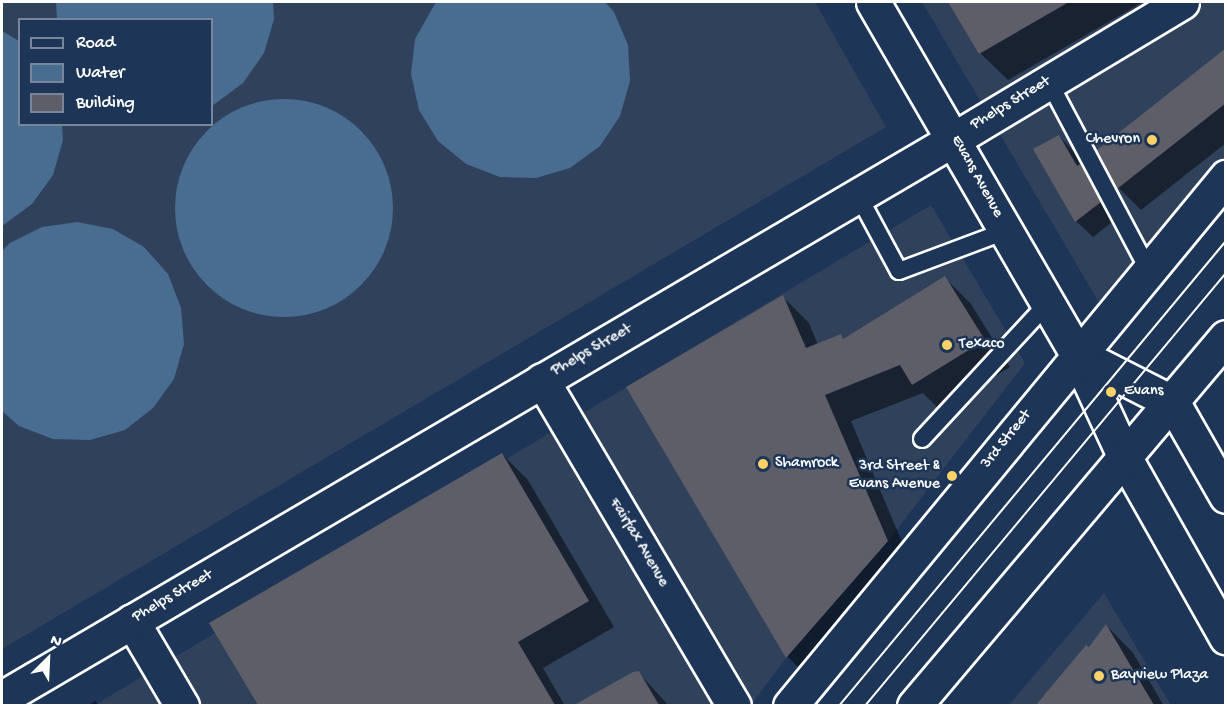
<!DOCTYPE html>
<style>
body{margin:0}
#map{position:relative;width:1227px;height:707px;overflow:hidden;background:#1d3557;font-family:"Gochi Hand",sans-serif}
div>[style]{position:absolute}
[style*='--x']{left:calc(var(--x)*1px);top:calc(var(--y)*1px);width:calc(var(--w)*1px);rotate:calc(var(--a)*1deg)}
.built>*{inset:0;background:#30415c}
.water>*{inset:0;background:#496d90}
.round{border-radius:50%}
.shadow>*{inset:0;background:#0007}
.building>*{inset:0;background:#5d5e67}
.roads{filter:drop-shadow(2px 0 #fff) drop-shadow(-2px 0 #fff) drop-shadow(0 2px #fff) drop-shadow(0 -2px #fff)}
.lane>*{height:16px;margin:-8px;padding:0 8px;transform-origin:8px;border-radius:8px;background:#1d3557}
.street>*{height:33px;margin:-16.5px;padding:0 16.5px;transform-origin:16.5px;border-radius:16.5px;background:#1d3557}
.secondary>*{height:33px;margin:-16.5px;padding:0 16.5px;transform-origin:16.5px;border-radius:16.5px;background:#1d3557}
.primary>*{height:33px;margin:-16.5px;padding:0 16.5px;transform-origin:16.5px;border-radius:16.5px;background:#1d3557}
.tram>*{height:1.5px;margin:-0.75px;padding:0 0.75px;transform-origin:0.75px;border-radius:0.75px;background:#fff}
.dots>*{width:16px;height:16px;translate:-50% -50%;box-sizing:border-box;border:3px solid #1d3557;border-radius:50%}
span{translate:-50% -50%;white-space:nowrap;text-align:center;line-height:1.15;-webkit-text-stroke:5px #1d3557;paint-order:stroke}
.street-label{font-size:16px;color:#fff}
.poi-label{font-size:16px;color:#fff}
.right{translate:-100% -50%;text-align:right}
.left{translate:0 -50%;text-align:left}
.frame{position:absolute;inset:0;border:3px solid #fff;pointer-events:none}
.legend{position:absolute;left:18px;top:18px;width:195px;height:108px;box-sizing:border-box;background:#1d3557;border:2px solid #77869a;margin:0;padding:8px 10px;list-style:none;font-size:18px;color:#fff}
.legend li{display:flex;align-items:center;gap:12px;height:30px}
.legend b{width:30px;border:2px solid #77869a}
.north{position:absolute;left:18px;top:629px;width:60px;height:60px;-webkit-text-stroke:4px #1d3557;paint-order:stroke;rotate:24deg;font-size:16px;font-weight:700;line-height:24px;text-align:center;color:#fff}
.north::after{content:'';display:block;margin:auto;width:21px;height:27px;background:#fff;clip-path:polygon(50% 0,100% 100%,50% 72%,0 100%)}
</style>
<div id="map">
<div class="built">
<div style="clip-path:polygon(evenodd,2px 2px,815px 2px,886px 127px,2px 649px,2px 2px,20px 20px,212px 20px,212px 124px,20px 124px,20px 20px)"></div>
<div style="clip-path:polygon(922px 2px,1225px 2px,1225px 176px,1104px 311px)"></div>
<div style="clip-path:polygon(931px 205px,1025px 363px,888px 541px,786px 658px,751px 705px,93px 706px)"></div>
<div style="clip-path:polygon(1104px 593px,1171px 705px,1008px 706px)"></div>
</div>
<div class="water">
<div style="clip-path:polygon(56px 2px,273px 2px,274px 19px,264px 53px,243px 83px,212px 106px,212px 20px,57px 19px)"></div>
<div style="clip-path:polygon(436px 2px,605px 2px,614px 12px,628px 45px,630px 81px,620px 116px,600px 146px,570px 168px,536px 178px,500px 177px,466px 164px,438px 141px,419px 110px,411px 74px,415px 39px)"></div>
<div style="clip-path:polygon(2px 31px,19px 41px,20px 124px,62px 125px,63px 140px,53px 175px,32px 204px,2px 226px)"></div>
<div class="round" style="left:175px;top:99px;width:218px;height:218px"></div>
<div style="clip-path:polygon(77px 222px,113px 229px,144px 247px,168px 274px,181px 308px,184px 344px,174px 379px,153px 408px,125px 430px,90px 440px,53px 439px,19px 426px,2px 411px,2px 251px,10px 243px,42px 227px)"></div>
</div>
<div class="shadow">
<div style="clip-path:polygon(950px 2px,1143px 2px,1008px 80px,980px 53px)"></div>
<div style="clip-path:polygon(1226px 50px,1226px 143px,1141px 210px,1119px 188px,1099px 151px)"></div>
<div style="clip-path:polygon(1059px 136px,1075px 153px,1085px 171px,1096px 182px,1116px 219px,1093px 237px,1076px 221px,1035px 150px)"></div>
<div style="clip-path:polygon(945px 278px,971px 304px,1010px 367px,940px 410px,923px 393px,851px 421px,913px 568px,814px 683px,788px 657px,628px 388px,783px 297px,809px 323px,818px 345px,840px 336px,844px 340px)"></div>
<div style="clip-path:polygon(502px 454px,528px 480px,614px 627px,543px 668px,565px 706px,259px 706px,211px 623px)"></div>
<div style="clip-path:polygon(1107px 626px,1133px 653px,1164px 706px,1038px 706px,1086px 647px,1089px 650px)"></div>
<div style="clip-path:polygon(639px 673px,669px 706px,578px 706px)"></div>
<div style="clip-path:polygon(95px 701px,99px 706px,88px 706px)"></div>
</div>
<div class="building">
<div style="clip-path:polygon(948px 2px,1069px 2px,979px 54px)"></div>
<div style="clip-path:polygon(1226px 48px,1226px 103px,1117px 189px,1097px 150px)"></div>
<div style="clip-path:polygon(1059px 135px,1077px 166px,1080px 164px,1101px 202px,1075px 222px,1033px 149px)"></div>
<div style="clip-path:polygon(945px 276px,985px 340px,912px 385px,900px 365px,825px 395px,888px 541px,786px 658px,626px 387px,783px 295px,806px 348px,841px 334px,843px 339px)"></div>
<div style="clip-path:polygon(502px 453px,589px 601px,518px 642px,555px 705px,258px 705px,209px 623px)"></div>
<div style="clip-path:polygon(1106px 624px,1154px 705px,1036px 705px,1086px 645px,1089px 647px)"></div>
<div style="clip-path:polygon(639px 671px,659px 705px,574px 705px,633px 672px)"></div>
</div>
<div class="roads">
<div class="lane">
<div style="--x:1049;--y:82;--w:212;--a:62.1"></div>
<div style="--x:858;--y:195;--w:86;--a:61.7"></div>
<div style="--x:899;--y:271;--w:114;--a:-20.5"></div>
<div style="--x:922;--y:439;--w:185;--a:-47.2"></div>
</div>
<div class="street">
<div style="--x:542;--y:380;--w:378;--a:59.5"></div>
<div style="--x:132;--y:621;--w:99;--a:59.5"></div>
<div style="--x:2;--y:698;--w:1104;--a:-30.42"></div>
<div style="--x:954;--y:139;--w:266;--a:-31"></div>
</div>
<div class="secondary">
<div style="--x:1077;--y:354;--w:115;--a:65.2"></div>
<div style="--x:1125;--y:458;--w:206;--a:60.6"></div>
<div style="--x:1077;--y:354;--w:108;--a:27"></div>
<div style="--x:1173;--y:403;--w:107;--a:60.3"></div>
</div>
<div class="primary">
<div style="--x:873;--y:2;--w:407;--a:59.9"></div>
<div style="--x:790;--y:706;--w:686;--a:-50.5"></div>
<div style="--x:914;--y:706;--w:483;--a:-49.8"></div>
</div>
</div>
<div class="tram">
<div style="--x:839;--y:706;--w:605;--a:-50.23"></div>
<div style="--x:865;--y:706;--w:564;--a:-50.18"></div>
</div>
<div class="dots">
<div style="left:1152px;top:140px;background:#ffd166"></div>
<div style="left:947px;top:345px;background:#ffd166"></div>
<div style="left:1111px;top:392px;background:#ffd166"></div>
<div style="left:763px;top:464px;background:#ffd166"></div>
<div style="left:952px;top:476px;background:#ffd166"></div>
<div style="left:1099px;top:676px;background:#ffd166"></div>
</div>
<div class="street-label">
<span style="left:1011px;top:104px;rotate:-31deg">Phelps Street</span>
<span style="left:976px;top:177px;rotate:61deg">Evans Avenue</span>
<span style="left:592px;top:351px;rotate:-30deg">Phelps Street</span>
<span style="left:1007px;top:440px;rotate:-51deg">3rd Street</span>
<span style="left:638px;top:543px;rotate:59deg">Fairfax Avenue</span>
<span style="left:173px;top:597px;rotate:-30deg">Phelps Street</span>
</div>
<div class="poi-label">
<span class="right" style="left:1140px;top:140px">Chevron</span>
<span class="left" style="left:959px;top:345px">Texaco</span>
<span class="left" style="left:1124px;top:392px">Evans</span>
<span class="left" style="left:775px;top:464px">Shamrock</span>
<span class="right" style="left:940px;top:476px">3rd Street &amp;<br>Evans Avenue</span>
<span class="left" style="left:1111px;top:676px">Bayview Plaza</span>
</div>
<div class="frame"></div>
<ul class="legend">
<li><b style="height:8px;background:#1d3557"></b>Road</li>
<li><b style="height:16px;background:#496d90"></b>Water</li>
<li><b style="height:16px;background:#5d5e67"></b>Building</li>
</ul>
<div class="north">N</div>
</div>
